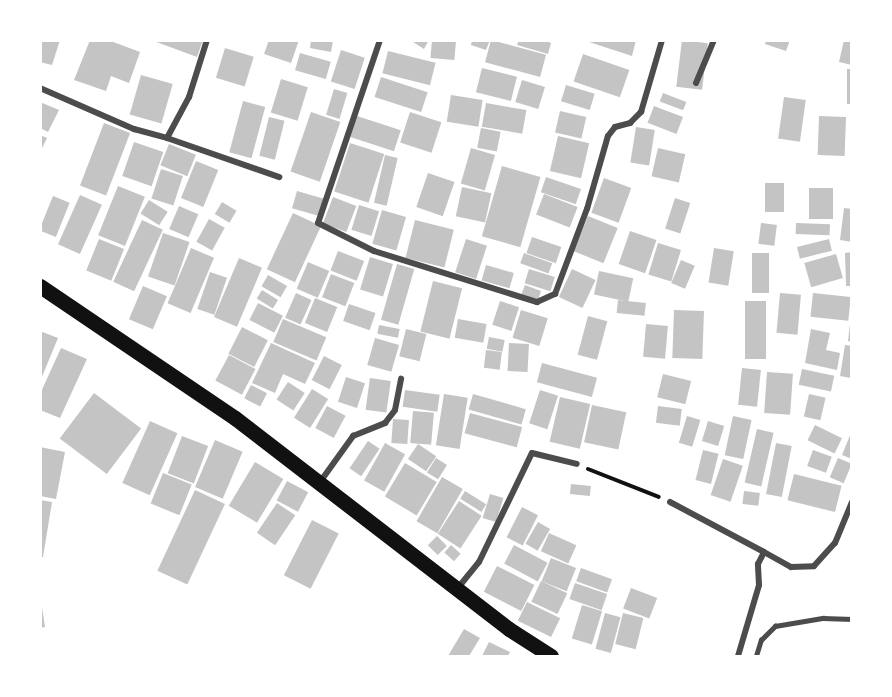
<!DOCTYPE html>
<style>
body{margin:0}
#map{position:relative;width:892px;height:697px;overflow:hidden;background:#fff;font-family:"PT Sans",sans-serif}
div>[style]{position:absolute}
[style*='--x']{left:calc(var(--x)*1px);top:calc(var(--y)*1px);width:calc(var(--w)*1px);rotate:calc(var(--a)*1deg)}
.building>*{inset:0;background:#c4c4c4;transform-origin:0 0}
.path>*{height:4px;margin:-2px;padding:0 2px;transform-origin:2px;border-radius:2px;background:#111}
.service>*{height:4.5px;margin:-2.25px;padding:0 2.25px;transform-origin:2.25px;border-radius:2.25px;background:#4c4c4c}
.minor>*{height:6px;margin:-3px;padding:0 3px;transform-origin:3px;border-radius:3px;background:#4c4c4c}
.primary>*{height:15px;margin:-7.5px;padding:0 7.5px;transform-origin:7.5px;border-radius:7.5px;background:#111}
span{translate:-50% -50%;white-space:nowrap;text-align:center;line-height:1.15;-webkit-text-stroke:4.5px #fff;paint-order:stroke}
.frame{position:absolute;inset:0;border:42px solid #fff;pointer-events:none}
</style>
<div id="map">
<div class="building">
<div style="clip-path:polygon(40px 40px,60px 40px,52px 65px,40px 62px)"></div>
<div style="clip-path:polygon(90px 40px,108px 40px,140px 52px,129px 83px,111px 76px,106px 91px,74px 80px)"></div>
<div style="clip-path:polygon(151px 40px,203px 40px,197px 57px)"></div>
<div style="clip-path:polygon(269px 40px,299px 40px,291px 63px,264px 54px)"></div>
<div style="clip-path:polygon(311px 40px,333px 40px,331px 52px,310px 48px)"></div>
<div style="clip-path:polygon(410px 40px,429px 40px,424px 49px)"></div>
<div style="left:432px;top:40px;width:24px;height:18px;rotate:5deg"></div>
<div style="clip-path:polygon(472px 40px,490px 40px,486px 50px,471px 45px)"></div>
<div style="left:491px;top:40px;width:57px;height:23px;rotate:15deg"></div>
<div style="clip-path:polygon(519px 40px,544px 40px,551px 43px,548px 54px,517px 45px)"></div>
<div style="clip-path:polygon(583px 40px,636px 40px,632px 56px)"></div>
<div style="left:682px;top:40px;width:26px;height:47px;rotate:7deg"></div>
<div style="clip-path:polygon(766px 40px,790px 40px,786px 51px,765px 44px)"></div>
<div style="clip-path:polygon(844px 40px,852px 40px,852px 65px,839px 62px)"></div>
<div style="left:225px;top:48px;width:30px;height:31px;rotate:17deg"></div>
<div style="left:341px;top:50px;width:25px;height:33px;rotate:18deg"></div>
<div style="left:388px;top:51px;width:49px;height:23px;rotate:14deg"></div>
<div style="left:300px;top:53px;width:32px;height:18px;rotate:16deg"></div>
<div style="left:583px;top:54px;width:49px;height:29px;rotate:19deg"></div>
<div style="left:482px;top:68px;width:36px;height:25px;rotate:14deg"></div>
<div style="left:847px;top:69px;width:5px;height:35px"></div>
<div style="left:141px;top:75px;width:33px;height:41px;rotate:16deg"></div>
<div style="left:381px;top:77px;width:49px;height:21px;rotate:18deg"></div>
<div style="left:281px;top:79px;width:28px;height:35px;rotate:17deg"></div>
<div style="left:522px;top:80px;width:24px;height:23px;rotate:17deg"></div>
<div style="left:566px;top:85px;width:30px;height:17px;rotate:17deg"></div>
<div style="left:334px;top:89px;width:14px;height:27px;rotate:17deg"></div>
<div style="left:663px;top:93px;width:25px;height:9px;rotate:21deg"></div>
<div style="left:451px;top:95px;width:32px;height:27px;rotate:9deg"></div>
<div style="left:784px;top:97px;width:22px;height:42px;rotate:8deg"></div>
<div style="left:243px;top:101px;width:23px;height:53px;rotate:15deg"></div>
<div style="clip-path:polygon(40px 102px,59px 110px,48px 132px,40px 128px)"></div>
<div style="left:486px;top:103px;width:41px;height:24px;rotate:10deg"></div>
<div style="left:654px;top:106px;width:31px;height:18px;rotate:21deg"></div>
<div style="left:560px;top:111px;width:27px;height:22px;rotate:13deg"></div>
<div style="left:311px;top:112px;width:31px;height:63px;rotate:19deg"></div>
<div style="left:410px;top:112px;width:33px;height:32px;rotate:18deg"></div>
<div style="left:357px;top:116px;width:46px;height:22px;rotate:18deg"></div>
<div style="left:819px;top:116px;width:27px;height:39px;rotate:2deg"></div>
<div style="left:269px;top:117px;width:16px;height:40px;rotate:14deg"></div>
<div style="left:104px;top:123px;width:28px;height:67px;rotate:21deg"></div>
<div style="left:636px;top:127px;width:19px;height:36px;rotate:9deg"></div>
<div style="left:481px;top:128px;width:20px;height:20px;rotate:11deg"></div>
<div style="clip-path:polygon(40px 135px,47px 138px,40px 152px)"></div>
<div style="left:558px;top:136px;width:32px;height:36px;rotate:13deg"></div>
<div style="left:134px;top:142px;width:31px;height:36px;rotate:19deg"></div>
<div style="left:350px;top:143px;width:36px;height:51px;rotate:18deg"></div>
<div style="left:169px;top:144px;width:29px;height:23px;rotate:22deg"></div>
<div style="left:471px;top:148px;width:25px;height:37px;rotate:16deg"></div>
<div style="left:658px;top:148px;width:28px;height:29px;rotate:13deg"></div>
<div style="left:385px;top:155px;width:13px;height:49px;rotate:13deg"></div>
<div style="left:196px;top:161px;width:24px;height:40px;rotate:22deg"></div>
<div style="left:502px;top:166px;width:40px;height:73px;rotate:16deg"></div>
<div style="left:161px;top:169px;width:23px;height:31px;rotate:18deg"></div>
<div style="left:428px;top:173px;width:28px;height:36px;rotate:19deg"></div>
<div style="left:546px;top:177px;width:37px;height:16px;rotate:19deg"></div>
<div style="left:604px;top:178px;width:29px;height:37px;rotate:20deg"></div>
<div style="left:784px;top:183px;width:29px;height:19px;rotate:90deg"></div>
<div style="left:118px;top:186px;width:29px;height:53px;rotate:22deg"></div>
<div style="left:462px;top:187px;width:30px;height:30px;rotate:12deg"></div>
<div style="left:833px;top:188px;width:31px;height:24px;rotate:90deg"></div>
<div style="left:297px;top:191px;width:29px;height:18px;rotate:16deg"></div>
<div style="left:544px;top:194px;width:36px;height:22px;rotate:21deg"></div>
<div style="left:80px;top:195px;width:24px;height:54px;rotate:24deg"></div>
<div style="left:53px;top:196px;width:18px;height:37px;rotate:22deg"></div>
<div style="left:333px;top:197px;width:25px;height:28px;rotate:21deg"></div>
<div style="left:675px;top:198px;width:16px;height:32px;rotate:18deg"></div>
<div style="left:149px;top:200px;width:22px;height:16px;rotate:32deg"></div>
<div style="left:222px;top:202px;width:17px;height:14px;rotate:31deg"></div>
<div style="left:359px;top:205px;width:21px;height:26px;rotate:17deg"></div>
<div style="left:179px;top:206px;width:21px;height:25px;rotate:23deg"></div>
<div style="clip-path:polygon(844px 208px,852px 209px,852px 242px,840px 240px)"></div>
<div style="left:382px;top:210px;width:25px;height:35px;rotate:16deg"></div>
<div style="left:293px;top:213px;width:31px;height:62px;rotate:25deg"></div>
<div style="left:588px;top:216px;width:32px;height:38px;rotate:22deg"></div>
<div style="left:209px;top:219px;width:18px;height:26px;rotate:29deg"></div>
<div style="left:142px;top:220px;width:23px;height:68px;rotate:25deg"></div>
<div style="left:415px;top:220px;width:40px;height:39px;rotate:14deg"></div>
<div style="left:761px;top:223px;width:16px;height:21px;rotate:7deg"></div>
<div style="left:796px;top:223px;width:34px;height:11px;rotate:2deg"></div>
<div style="left:630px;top:231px;width:28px;height:35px;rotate:19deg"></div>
<div style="left:163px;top:233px;width:28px;height:46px;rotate:19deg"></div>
<div style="left:532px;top:237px;width:31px;height:17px;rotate:19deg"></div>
<div style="left:99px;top:239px;width:27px;height:34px;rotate:22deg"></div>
<div style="left:466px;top:239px;width:22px;height:35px;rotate:18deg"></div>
<div style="left:829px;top:239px;width:12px;height:33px;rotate:76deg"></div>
<div style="left:658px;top:243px;width:24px;height:33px;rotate:17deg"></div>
<div style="left:191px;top:248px;width:25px;height:60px;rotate:23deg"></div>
<div style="left:714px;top:248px;width:20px;height:35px;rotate:9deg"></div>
<div style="left:338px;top:251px;width:28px;height:21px;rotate:21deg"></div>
<div style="clip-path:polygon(852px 252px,852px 286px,846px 286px,845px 253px)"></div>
<div style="left:524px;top:253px;width:30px;height:11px;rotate:20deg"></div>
<div style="left:752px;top:253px;width:17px;height:40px"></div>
<div style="left:836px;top:254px;width:25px;height:33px;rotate:74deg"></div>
<div style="left:370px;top:257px;width:24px;height:34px;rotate:17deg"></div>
<div style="left:239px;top:258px;width:25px;height:64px;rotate:23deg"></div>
<div style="left:681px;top:260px;width:15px;height:25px;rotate:23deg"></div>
<div style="left:308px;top:262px;width:23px;height:29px;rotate:23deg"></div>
<div style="left:397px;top:264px;width:18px;height:58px;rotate:16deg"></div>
<div style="left:486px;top:265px;width:29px;height:16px;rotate:16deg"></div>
<div style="left:529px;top:269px;width:27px;height:15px;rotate:17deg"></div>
<div style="left:572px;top:269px;width:26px;height:31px;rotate:25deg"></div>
<div style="left:599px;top:271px;width:35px;height:24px;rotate:12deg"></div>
<div style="left:210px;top:272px;width:18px;height:39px;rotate:19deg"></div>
<div style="left:331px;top:274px;width:25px;height:25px;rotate:21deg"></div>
<div style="left:268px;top:275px;width:22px;height:13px;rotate:30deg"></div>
<div style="left:433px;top:281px;width:30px;height:52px;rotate:14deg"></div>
<div style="clip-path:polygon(525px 285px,541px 291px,538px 300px,521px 295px)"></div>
<div style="left:143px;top:286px;width:26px;height:36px;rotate:23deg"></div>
<div style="left:262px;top:290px;width:19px;height:10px;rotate:32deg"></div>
<div style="left:296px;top:293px;width:17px;height:27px;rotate:24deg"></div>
<div style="left:780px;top:293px;width:21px;height:40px;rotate:5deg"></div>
<div style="left:813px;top:293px;width:38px;height:24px;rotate:6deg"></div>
<div style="left:315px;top:298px;width:24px;height:27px;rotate:22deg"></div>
<div style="left:618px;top:300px;width:28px;height:13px;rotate:6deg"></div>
<div style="left:500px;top:301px;width:20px;height:25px;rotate:18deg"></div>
<div style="left:745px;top:301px;width:21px;height:58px"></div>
<div style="left:258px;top:303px;width:28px;height:19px;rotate:27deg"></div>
<div style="left:349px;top:304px;width:28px;height:18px;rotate:19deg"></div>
<div style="left:521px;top:310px;width:28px;height:29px;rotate:17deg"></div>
<div style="left:674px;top:310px;width:30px;height:48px;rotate:2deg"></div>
<div style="left:588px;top:316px;width:20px;height:40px;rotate:15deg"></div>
<div style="left:283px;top:319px;width:47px;height:25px;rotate:23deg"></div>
<div style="left:458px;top:319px;width:29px;height:19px;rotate:10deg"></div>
<div style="left:646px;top:324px;width:22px;height:33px;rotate:5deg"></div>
<div style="clip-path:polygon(850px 324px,852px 324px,852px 342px,848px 341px)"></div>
<div style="left:379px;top:325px;width:21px;height:9px;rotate:11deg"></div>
<div style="left:242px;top:327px;width:29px;height:30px;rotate:27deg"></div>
<div style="left:406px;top:329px;width:21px;height:28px;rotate:14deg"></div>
<div style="clip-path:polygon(811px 329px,830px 333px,826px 350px,840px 353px,837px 370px,805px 363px)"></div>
<div style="clip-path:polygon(40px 331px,58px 338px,41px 379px,40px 379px)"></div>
<div style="left:489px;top:337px;width:16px;height:12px;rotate:11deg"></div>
<div style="left:375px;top:338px;width:25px;height:28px;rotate:16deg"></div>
<div style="clip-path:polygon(271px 343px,315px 363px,305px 384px,283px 374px,275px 393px,252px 383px)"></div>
<div style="left:509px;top:343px;width:20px;height:28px;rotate:3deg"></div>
<div style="clip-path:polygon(845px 345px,852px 346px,851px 378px,840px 376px)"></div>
<div style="clip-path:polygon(61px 348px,87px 359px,60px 418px,40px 410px,40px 394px)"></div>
<div style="left:486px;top:350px;width:16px;height:18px;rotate:7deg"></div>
<div style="left:229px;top:355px;width:30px;height:29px;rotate:28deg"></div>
<div style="left:324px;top:356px;width:20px;height:27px;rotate:27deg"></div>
<div style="left:542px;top:363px;width:57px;height:20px;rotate:15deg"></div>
<div style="left:742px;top:368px;width:19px;height:37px;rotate:6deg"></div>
<div style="left:802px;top:369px;width:33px;height:16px;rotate:12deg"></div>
<div style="left:767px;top:372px;width:26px;height:41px;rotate:4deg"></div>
<div style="left:663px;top:374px;width:29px;height:24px;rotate:14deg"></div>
<div style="left:346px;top:377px;width:20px;height:26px;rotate:18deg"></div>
<div style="left:370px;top:378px;width:21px;height:32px;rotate:8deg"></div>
<div style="left:288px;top:382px;width:20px;height:21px;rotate:33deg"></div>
<div style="left:251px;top:385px;width:18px;height:15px;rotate:27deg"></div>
<div style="left:312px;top:389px;width:19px;height:34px;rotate:32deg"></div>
<div style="left:405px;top:390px;width:35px;height:17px;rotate:8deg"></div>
<div style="left:540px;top:390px;width:19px;height:35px;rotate:18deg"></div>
<div style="left:94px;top:393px;width:59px;height:57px;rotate:37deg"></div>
<div style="left:444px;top:394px;width:24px;height:52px;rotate:9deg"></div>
<div style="left:473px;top:394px;width:55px;height:16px;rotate:16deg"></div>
<div style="left:809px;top:394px;width:17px;height:23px;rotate:13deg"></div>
<div style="left:560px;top:397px;width:31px;height:46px;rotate:13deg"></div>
<div style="left:592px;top:405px;width:35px;height:38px;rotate:12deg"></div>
<div style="left:327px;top:406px;width:21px;height:25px;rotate:28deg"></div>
<div style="left:658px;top:406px;width:24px;height:17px;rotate:7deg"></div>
<div style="left:413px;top:411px;width:21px;height:32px;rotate:5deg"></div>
<div style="left:470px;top:413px;width:54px;height:21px;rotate:15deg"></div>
<div style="left:687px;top:416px;width:14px;height:28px;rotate:17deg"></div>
<div style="left:733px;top:416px;width:19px;height:40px;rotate:12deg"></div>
<div style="left:393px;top:419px;width:16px;height:24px;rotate:4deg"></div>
<div style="left:150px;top:421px;width:30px;height:68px;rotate:24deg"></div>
<div style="left:708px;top:421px;width:17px;height:21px;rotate:17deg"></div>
<div style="left:815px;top:425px;width:30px;height:17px;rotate:26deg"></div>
<div style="left:757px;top:429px;width:17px;height:55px;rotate:13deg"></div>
<div style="clip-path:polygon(851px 433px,852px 433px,852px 459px,842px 455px)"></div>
<div style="left:182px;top:436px;width:28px;height:40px;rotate:21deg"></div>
<div style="left:215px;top:440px;width:30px;height:51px;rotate:23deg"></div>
<div style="left:368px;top:441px;width:14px;height:33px;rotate:34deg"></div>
<div style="left:385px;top:443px;width:23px;height:43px;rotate:29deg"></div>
<div style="left:776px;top:443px;width:16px;height:52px;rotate:11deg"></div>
<div style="left:418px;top:444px;width:22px;height:18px;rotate:34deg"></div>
<div style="clip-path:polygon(40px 447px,65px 452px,56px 499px,40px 496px)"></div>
<div style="left:703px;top:450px;width:16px;height:31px;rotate:14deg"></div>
<div style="left:813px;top:450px;width:20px;height:17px;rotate:20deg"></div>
<div style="left:436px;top:458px;width:13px;height:17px;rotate:32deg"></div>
<div style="left:838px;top:458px;width:15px;height:21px;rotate:23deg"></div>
<div style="left:723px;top:459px;width:21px;height:38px;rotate:19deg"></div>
<div style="left:255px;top:462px;width:33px;height:51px;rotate:31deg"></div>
<div style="left:405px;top:463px;width:37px;height:39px;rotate:31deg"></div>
<div style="left:163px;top:473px;width:31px;height:33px;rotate:22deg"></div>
<div style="left:794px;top:474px;width:49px;height:27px;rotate:14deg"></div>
<div style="left:442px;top:477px;width:24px;height:51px;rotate:30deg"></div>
<div style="left:287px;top:481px;width:24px;height:22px;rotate:28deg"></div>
<div style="left:571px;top:484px;width:20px;height:10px;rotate:6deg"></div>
<div style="left:195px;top:490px;width:33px;height:89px;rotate:25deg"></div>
<div style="left:465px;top:491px;width:25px;height:9px;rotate:32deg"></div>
<div style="left:744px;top:491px;width:16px;height:13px;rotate:7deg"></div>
<div style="left:490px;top:494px;width:14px;height:25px;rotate:17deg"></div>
<div style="clip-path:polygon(40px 500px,52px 502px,43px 557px,40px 557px)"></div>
<div style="left:459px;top:501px;width:27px;height:39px;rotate:33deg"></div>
<div style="left:277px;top:503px;width:22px;height:36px;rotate:34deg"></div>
<div style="left:522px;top:507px;width:18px;height:34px;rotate:27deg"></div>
<div style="left:312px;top:520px;width:30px;height:62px;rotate:27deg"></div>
<div style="left:538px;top:522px;width:14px;height:25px;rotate:30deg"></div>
<div style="left:549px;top:533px;width:30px;height:20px;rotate:24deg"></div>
<div style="left:437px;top:536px;width:14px;height:13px;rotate:45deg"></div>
<div style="left:451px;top:545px;width:13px;height:10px;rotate:42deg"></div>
<div style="left:514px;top:545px;width:38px;height:21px;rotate:28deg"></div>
<div style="left:551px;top:558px;width:27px;height:25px;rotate:22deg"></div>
<div style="left:497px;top:566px;width:42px;height:29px;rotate:27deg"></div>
<div style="left:581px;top:568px;width:33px;height:14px;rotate:20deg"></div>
<div style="left:541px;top:581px;width:29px;height:23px;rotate:25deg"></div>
<div style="left:575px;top:583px;width:34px;height:17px;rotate:19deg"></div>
<div style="left:631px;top:588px;width:28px;height:22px;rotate:21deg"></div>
<div style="clip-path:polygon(40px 594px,45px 627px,40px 628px)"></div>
<div style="left:527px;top:602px;width:37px;height:21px;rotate:26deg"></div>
<div style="left:582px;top:605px;width:21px;height:35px;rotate:17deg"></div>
<div style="left:605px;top:613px;width:16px;height:37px;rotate:15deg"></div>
<div style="left:623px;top:613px;width:21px;height:32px;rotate:14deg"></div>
<div style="clip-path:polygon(464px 629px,480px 638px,469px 656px,448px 656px)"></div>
<div style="clip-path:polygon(489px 642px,510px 652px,508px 656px,482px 656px)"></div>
</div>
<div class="path">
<div style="--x:588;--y:469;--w:76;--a:21.5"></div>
</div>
<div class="service">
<div style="--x:756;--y:656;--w:17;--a:-73"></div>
<div style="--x:761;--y:640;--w:20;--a:-45"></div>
<div style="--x:775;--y:626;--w:49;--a:-9.5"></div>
<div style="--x:823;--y:618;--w:29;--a:2"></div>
</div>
<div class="minor">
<div style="--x:380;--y:40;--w:193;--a:108.7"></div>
<div style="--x:318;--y:223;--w:63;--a:26.6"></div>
<div style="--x:374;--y:251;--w:171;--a:17.4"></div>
<div style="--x:537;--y:302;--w:20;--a:-24"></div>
<div style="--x:555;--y:294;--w:91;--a:-69.4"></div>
<div style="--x:587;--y:209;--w:76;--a:-74"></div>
<div style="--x:608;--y:136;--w:11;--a:-52"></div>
<div style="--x:615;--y:127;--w:16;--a:-15"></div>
<div style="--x:630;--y:123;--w:16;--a:-45"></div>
<div style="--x:641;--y:112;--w:75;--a:-73.7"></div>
<div style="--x:696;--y:83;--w:47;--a:-67.3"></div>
<div style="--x:40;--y:88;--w:103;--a:23.6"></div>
<div style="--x:134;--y:129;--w:34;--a:15"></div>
<div style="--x:167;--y:138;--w:47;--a:-61.8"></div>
<div style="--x:189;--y:97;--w:60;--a:-72.5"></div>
<div style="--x:167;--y:138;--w:119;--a:19.2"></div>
<div style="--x:320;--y:482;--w:57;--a:-54.3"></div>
<div style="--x:353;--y:436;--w:35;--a:-22"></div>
<div style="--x:385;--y:423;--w:16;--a:-52"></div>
<div style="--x:395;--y:410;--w:32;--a:-79"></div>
<div style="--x:670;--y:502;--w:106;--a:28"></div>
<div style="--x:457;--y:589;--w:35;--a:-51"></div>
<div style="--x:479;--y:562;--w:121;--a:-64.1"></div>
<div style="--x:532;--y:453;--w:46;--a:13.7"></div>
<div style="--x:738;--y:656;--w:74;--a:-73.5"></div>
<div style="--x:759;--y:585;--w:21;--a:-93"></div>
<div style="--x:758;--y:564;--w:13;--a:-63"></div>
<div style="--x:764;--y:552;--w:31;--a:29"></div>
<div style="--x:791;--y:567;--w:23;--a:-2"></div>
<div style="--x:814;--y:566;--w:31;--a:-48"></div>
<div style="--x:835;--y:543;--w:44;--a:-67.5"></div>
</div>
<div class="primary">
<div style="--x:40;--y:286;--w:235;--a:34.1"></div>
<div style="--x:235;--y:418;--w:346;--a:37.6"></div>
<div style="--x:509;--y:629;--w:50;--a:32.7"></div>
</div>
<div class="frame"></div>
</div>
